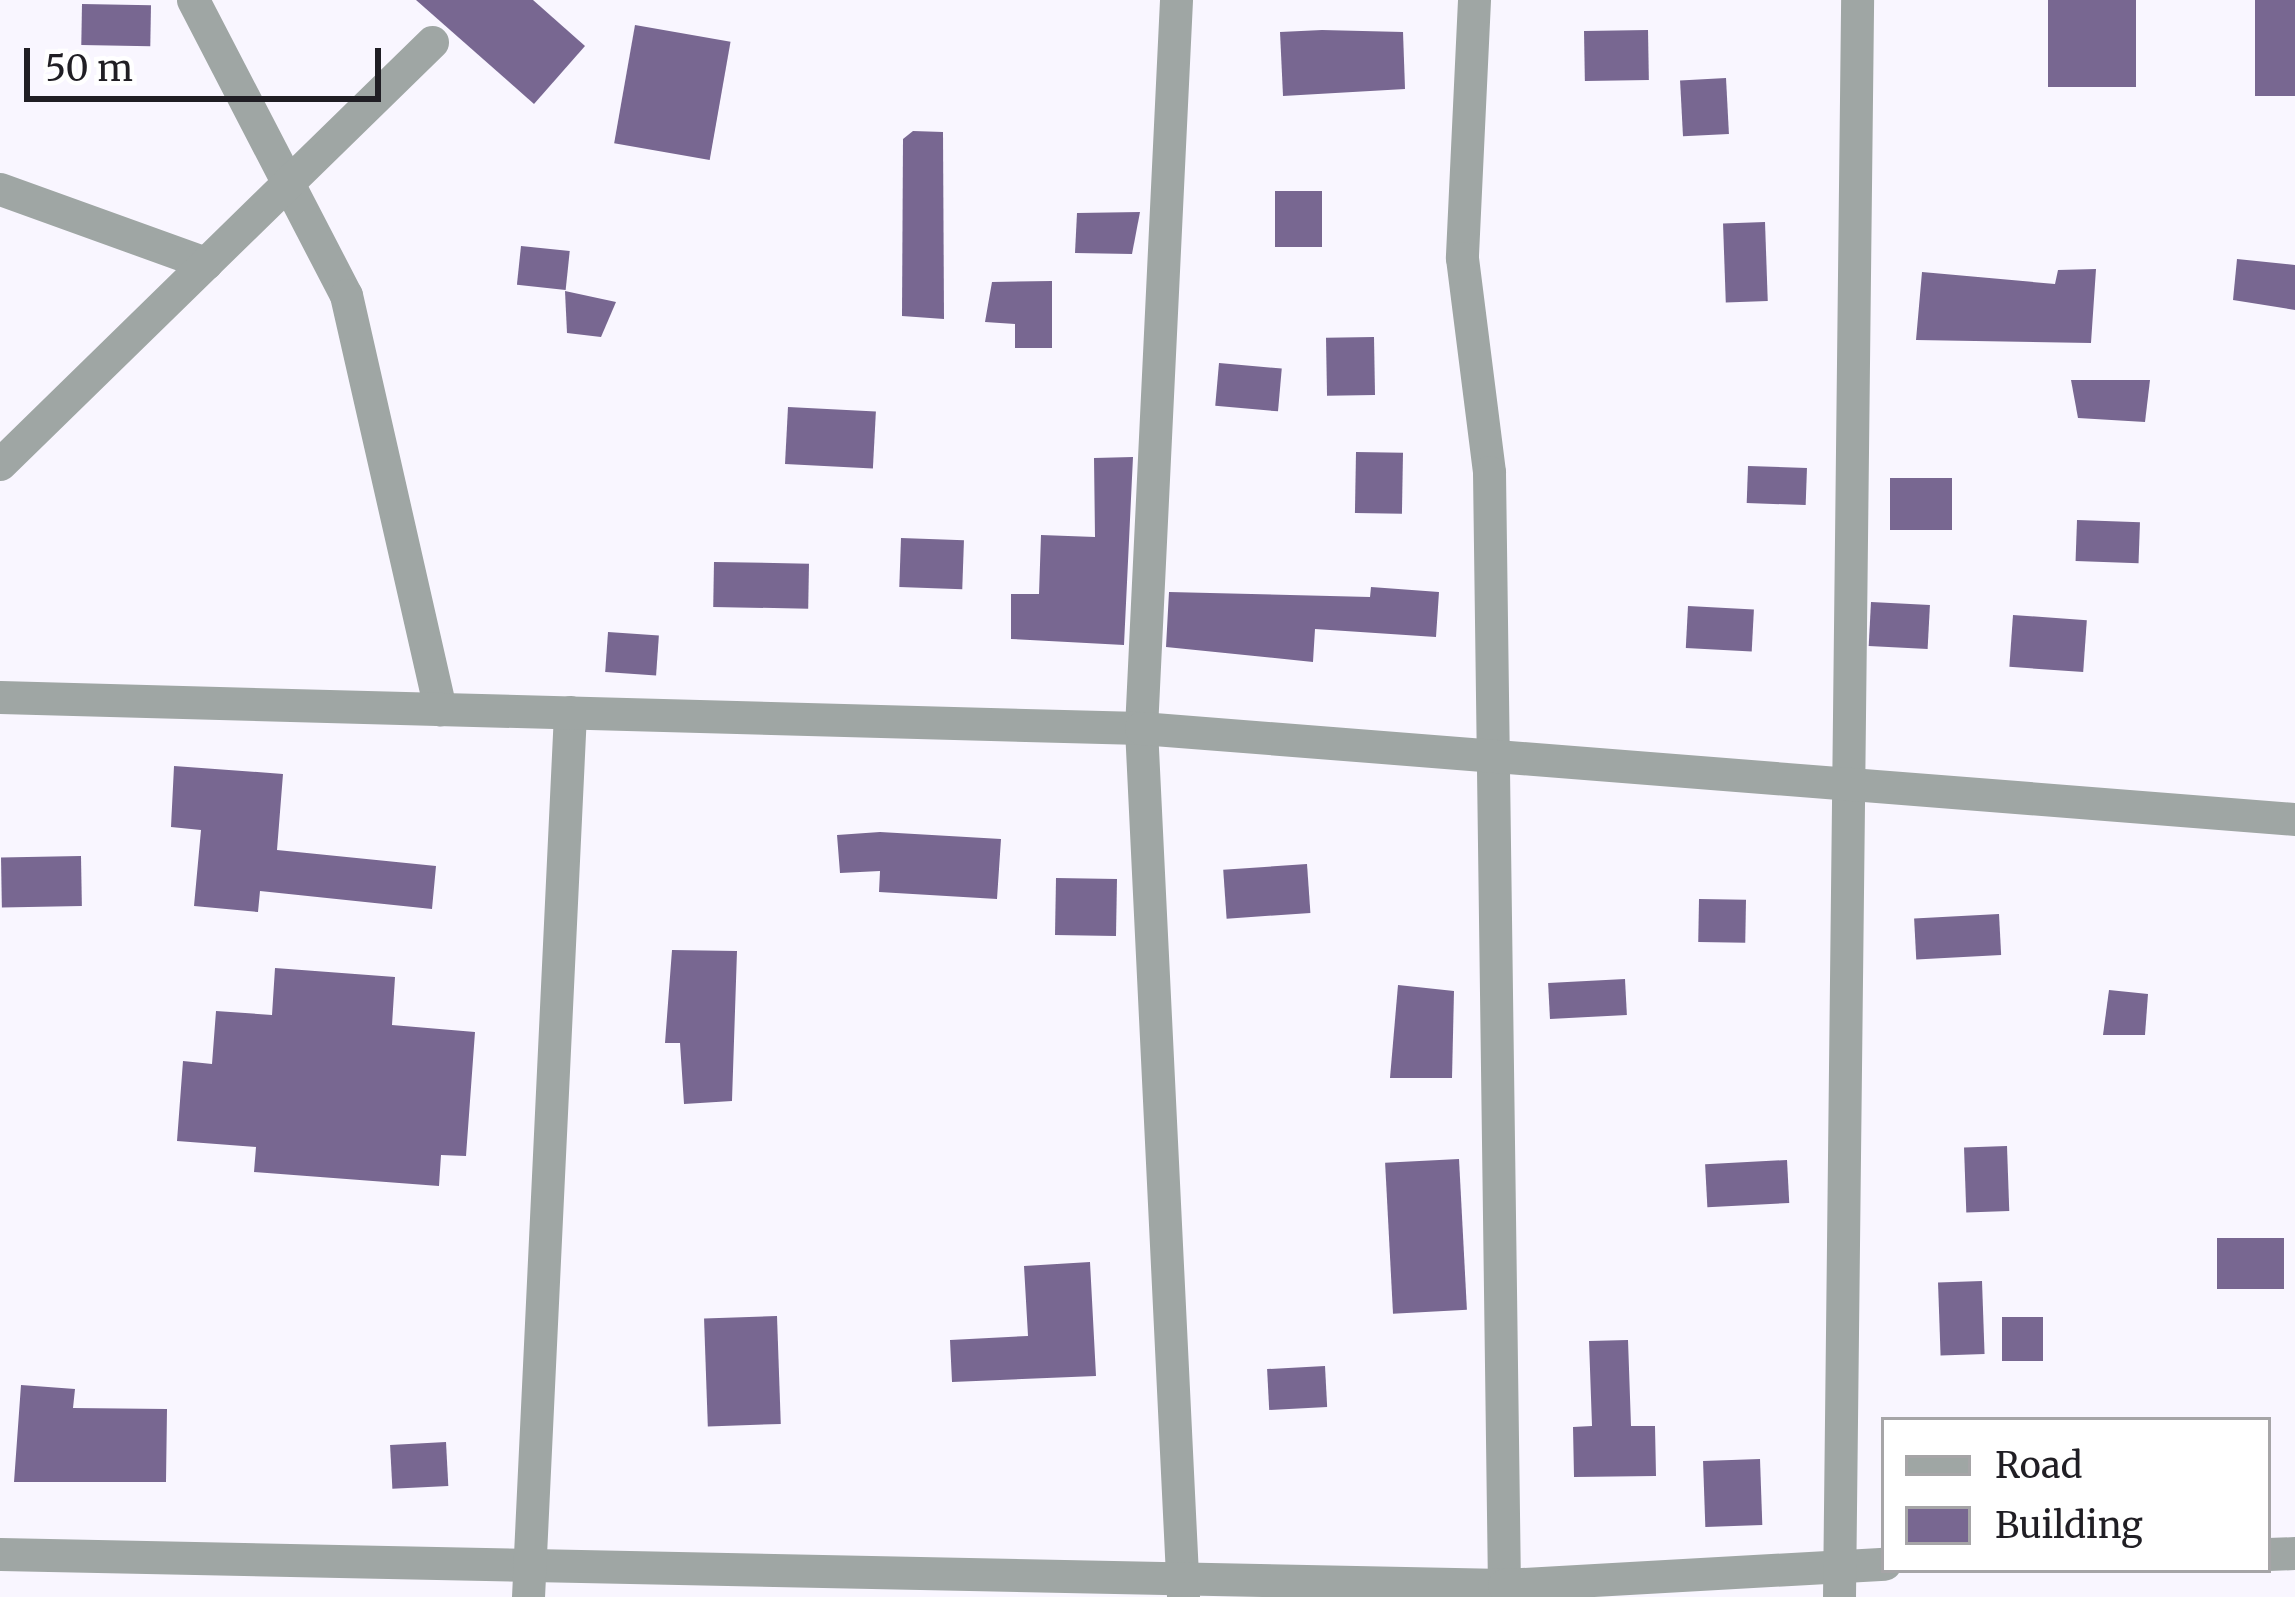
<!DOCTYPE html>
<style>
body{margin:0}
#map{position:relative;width:2295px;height:1597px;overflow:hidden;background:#f9f6ff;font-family:Merriweather,serif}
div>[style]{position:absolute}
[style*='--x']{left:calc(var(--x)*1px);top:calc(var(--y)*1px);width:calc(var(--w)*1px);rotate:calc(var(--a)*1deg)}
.building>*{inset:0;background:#786791;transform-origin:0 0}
.minor>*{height:33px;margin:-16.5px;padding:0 16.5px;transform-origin:16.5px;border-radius:16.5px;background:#9fa6a4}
.tertiary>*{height:33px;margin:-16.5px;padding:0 16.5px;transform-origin:16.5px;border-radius:16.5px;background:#9fa6a4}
span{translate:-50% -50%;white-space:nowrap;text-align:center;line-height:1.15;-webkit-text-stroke:9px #fff;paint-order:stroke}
.legend{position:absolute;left:1881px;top:1417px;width:390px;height:156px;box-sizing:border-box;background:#fff;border:3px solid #a6a5a7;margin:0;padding:15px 21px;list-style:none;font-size:36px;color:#201e24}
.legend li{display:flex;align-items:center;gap:24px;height:60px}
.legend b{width:60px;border:3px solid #a6a5a7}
.scale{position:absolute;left:24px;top:48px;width:357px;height:54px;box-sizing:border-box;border:6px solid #201e24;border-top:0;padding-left:15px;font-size:36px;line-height:42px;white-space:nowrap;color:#201e24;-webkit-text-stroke:9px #fff;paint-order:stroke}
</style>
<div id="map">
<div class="building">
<div style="clip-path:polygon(416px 0,533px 0,585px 46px,534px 104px)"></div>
<div style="left:2048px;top:0;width:88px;height:87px"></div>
<div style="left:2255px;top:0;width:40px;height:96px"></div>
<div style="left:82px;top:4px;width:69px;height:41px;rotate:1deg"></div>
<div style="left:635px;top:25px;width:97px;height:120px;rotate:10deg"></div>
<div style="clip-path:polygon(1322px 30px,1403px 32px,1405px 89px,1283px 96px,1280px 32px)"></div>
<div style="left:1648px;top:30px;width:50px;height:64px;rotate:89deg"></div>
<div style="left:1726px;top:78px;width:56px;height:46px;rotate:87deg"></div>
<div style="clip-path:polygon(913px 131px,943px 132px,944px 319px,902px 316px,903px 139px)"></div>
<div style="left:1322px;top:191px;width:56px;height:47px;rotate:90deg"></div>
<div style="clip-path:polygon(1140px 212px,1132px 254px,1075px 253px,1077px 213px)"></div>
<div style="left:1765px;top:222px;width:79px;height:42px;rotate:88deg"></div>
<div style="left:521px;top:246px;width:49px;height:39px;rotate:6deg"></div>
<div style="clip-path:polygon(2237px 259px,2295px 265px,2295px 310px,2233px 300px)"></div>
<div style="clip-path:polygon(2096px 269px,2091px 343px,1916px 340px,1922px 272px,2055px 284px,2058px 270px)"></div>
<div style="clip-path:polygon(1052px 281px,1052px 348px,1015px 348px,1015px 324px,985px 322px,992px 282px)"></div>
<div style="clip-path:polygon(565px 291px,616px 302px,601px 337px,567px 333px)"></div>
<div style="left:1374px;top:337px;width:58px;height:48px;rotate:89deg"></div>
<div style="left:1219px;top:363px;width:63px;height:43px;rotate:5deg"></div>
<div style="clip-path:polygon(2071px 380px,2150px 380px,2145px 422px,2078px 418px)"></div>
<div style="left:788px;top:407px;width:88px;height:57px;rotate:3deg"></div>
<div style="left:1356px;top:452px;width:47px;height:61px;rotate:1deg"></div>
<div style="clip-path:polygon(1133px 457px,1124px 645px,1011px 639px,1011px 594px,1039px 594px,1041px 535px,1095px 537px,1094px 458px)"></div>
<div style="left:1748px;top:466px;width:59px;height:37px;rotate:2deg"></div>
<div style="left:1952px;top:478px;width:52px;height:62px;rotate:90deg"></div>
<div style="left:2077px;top:520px;width:63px;height:41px;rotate:2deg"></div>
<div style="left:901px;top:538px;width:63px;height:49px;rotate:2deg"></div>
<div style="left:714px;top:562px;width:95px;height:45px;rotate:1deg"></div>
<div style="clip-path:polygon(1371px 587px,1439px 592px,1436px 637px,1315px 629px,1313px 662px,1166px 647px,1169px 592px,1370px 597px)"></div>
<div style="left:1871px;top:602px;width:59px;height:44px;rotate:3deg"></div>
<div style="left:1688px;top:606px;width:66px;height:42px;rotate:3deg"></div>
<div style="left:2013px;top:615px;width:74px;height:52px;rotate:4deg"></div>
<div style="left:608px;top:632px;width:51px;height:40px;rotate:4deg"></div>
<div style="clip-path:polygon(174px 766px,283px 774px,277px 850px,436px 866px,432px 909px,260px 891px,258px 912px,194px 906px,201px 830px,171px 827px)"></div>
<div style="clip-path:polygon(880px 832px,1001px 839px,997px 899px,879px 892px,880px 871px,840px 873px,837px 835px)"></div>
<div style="left:81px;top:856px;width:50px;height:80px;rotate:89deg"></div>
<div style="left:1307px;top:864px;width:49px;height:84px;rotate:86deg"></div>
<div style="left:1056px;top:878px;width:61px;height:57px;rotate:1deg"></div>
<div style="left:1699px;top:899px;width:47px;height:43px;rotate:1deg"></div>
<div style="left:1999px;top:914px;width:41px;height:85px;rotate:87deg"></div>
<div style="clip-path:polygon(672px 950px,737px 951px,732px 1101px,684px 1104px,680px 1043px,665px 1043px)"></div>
<div style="clip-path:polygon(275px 968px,395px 977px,392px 1025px,475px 1032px,466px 1156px,441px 1155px,439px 1186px,254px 1172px,256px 1147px,177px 1141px,183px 1061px,212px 1064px,216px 1011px,272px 1015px)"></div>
<div style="left:1625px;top:979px;width:36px;height:77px;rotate:87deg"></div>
<div style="clip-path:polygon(1398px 985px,1454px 991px,1452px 1078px,1390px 1078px)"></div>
<div style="clip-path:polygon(2109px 990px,2148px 994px,2145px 1035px,2103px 1035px)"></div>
<div style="left:2007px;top:1146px;width:65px;height:43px;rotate:88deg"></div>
<div style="left:1459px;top:1159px;width:151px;height:74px;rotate:87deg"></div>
<div style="left:1787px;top:1160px;width:43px;height:82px;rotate:87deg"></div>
<div style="left:2284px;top:1238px;width:51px;height:67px;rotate:90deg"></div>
<div style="clip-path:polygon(1090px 1262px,1096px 1376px,952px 1382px,950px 1340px,1028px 1336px,1024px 1266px)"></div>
<div style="left:1982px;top:1281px;width:73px;height:44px;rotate:88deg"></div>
<div style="left:777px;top:1316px;width:108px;height:73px;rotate:88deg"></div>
<div style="left:2043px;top:1317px;width:44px;height:41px;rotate:90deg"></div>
<div style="clip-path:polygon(1628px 1340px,1631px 1426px,1655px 1426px,1656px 1476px,1574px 1477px,1573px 1427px,1592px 1426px,1589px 1341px)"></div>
<div style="left:1325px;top:1366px;width:41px;height:58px;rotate:87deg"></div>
<div style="clip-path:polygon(21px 1385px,75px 1389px,73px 1408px,167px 1409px,166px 1482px,14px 1482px)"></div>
<div style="left:446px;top:1442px;width:44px;height:56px;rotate:87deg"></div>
<div style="left:1760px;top:1459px;width:66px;height:57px;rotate:88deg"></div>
</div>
<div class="minor">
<div style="--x:193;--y:0;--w:332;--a:62.6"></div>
<div style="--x:346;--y:295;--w:425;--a:77.2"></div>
<div style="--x:1176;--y:0;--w:729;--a:92.75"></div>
<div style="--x:1141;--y:728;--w:870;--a:87.23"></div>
<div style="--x:1474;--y:0;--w:258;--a:92.7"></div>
<div style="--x:1462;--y:258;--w:216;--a:82.8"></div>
<div style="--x:1489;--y:472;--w:1113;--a:89.23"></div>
<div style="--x:0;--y:189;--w:219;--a:19.8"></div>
<div style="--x:0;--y:464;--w:604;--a:-44.33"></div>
<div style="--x:0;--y:1554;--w:1504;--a:1.18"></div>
<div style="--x:1504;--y:1585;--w:381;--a:-3.2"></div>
<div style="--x:2268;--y:1554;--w:27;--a:-2"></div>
<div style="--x:528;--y:1597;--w:886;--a:-87.28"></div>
<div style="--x:1839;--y:1597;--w:1597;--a:-89.35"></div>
</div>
<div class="tertiary">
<div style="--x:0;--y:697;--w:1141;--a:1.56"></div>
<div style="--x:1141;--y:728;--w:1158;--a:4.51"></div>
</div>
<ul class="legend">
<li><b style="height:15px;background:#9fa6a4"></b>Road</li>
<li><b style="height:33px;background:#786791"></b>Building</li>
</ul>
<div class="scale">50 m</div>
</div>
